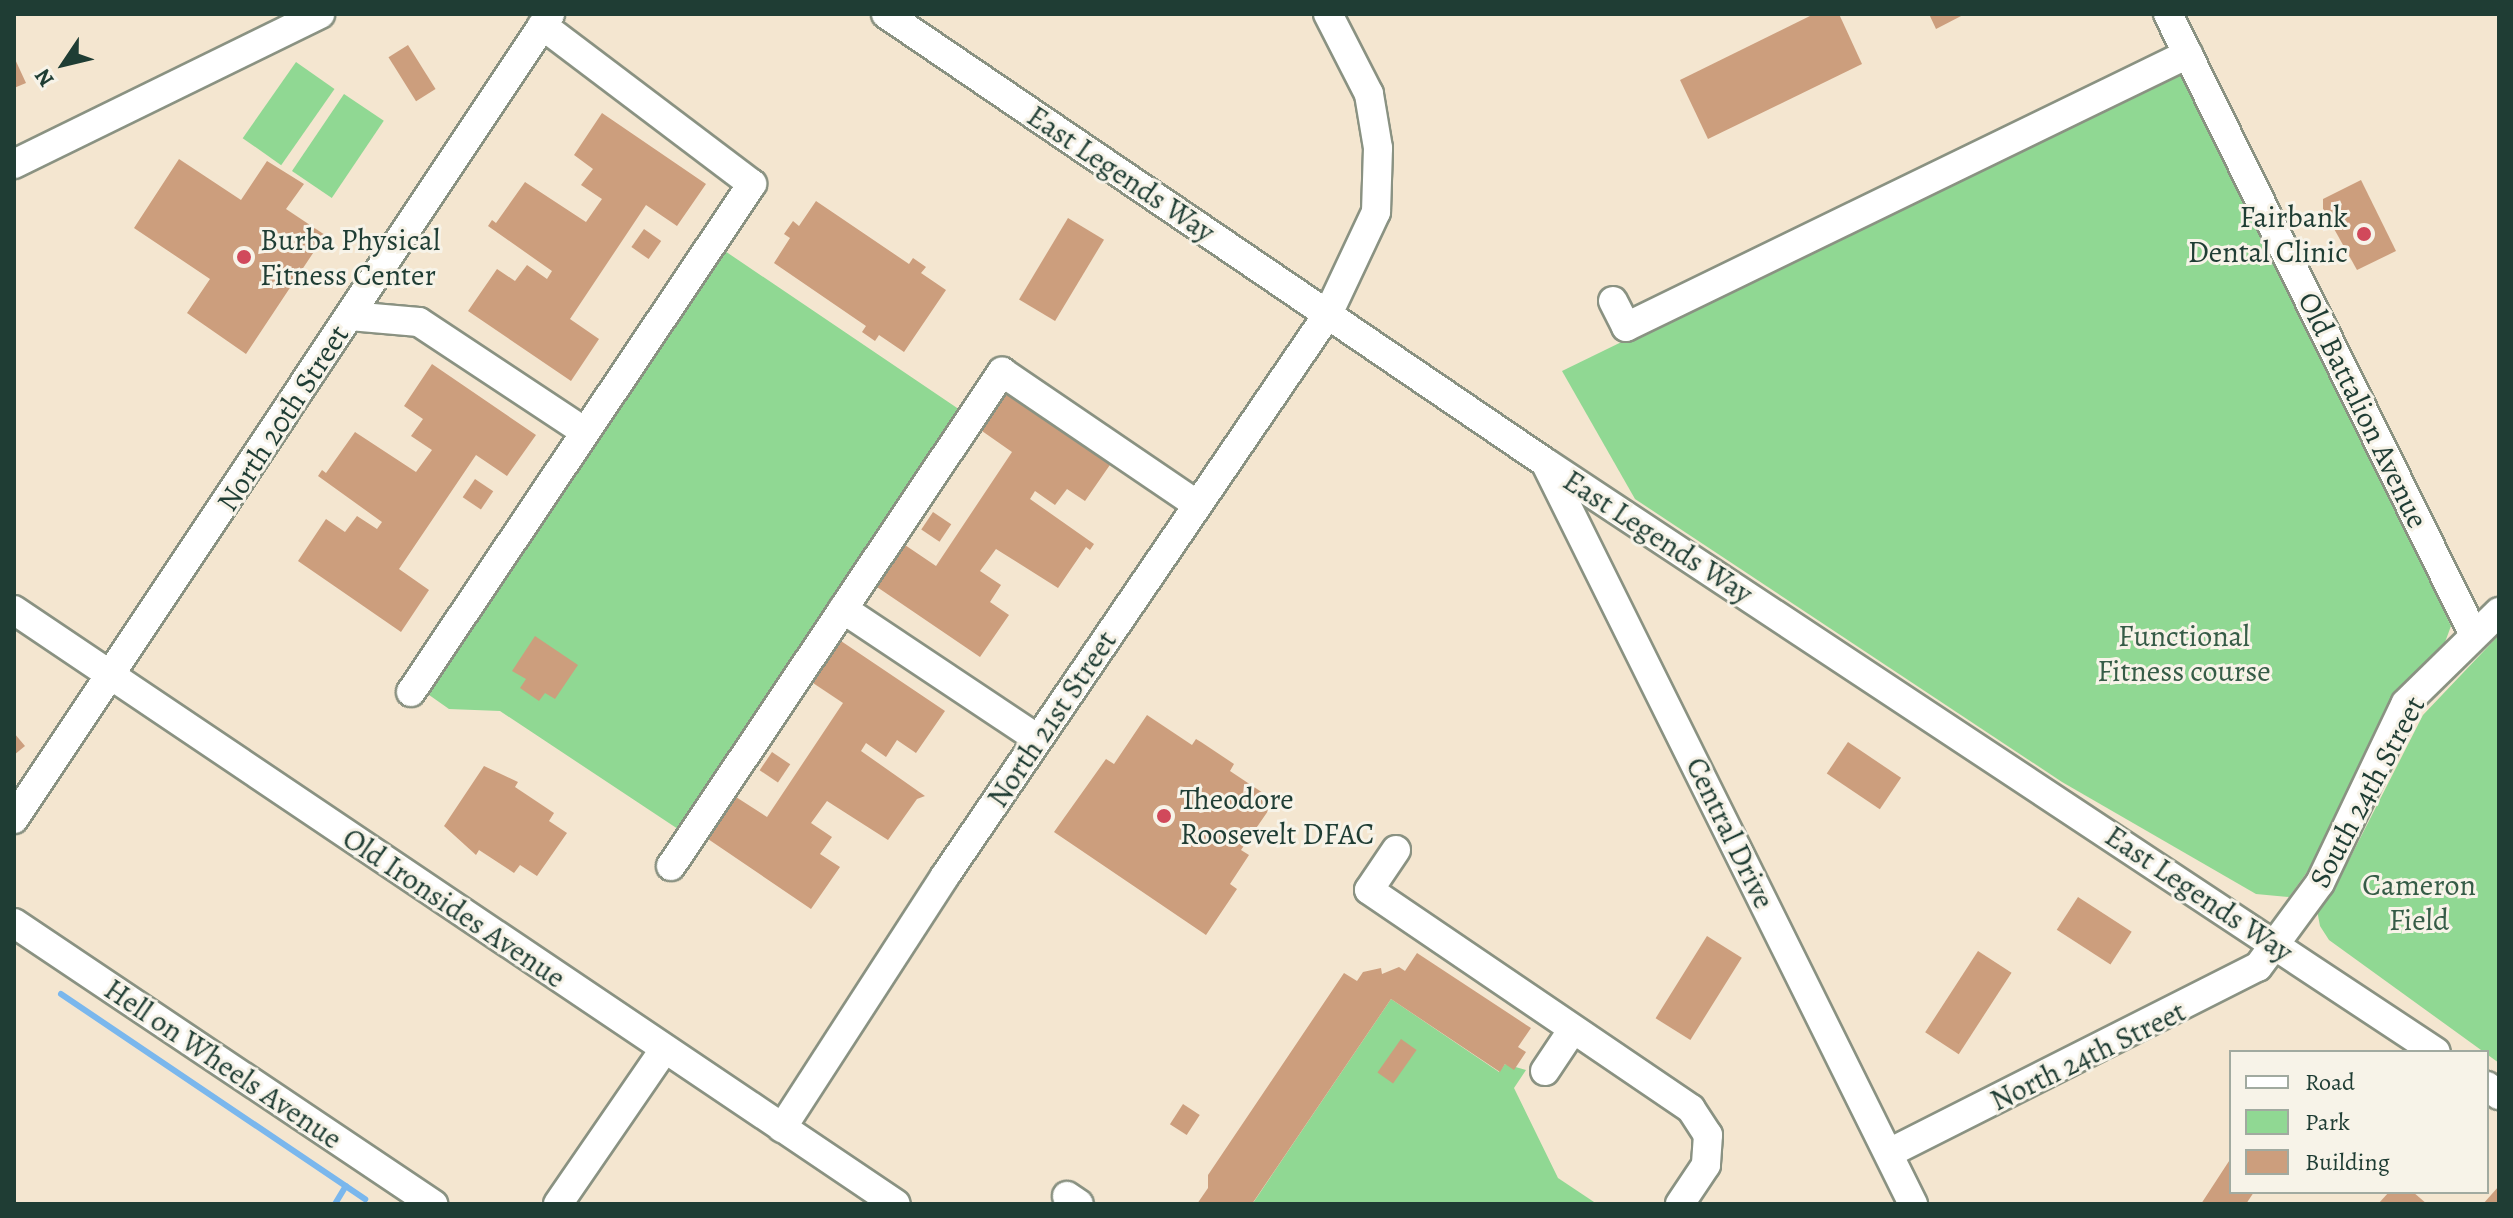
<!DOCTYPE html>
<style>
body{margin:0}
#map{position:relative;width:2513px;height:1218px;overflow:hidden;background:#f4e6d0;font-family:Alegreya,serif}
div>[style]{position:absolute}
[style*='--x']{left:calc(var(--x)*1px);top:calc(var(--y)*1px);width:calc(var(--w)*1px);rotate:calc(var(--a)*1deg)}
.green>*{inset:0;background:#90d893;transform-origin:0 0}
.stream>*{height:6px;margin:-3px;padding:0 3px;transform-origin:3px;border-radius:3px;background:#7ab7ed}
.building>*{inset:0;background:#cc9e7d;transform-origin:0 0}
.roads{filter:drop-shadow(2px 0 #8a9282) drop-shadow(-2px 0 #8a9282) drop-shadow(0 2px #8a9282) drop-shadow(0 -2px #8a9282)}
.minor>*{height:28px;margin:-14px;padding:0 14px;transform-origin:14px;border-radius:14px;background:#fff}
.dots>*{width:22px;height:22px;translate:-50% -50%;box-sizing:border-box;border:4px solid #f7f3e8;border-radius:50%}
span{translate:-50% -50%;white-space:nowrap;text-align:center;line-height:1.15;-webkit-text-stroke:6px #f7f3e8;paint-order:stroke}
.street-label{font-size:30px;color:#1f3d34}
.poi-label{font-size:30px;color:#1f3d34}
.right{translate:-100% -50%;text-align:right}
.left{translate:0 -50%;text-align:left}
.park-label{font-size:30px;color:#365c47}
.frame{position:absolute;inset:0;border:16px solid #1f3d34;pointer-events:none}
.legend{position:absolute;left:2229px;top:1050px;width:260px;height:144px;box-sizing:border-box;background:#f7f3e8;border:2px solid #a1aaa0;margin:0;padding:10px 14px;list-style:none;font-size:24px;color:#1f3d34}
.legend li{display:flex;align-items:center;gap:16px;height:40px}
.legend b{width:40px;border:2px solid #a1aaa0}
.north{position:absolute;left:24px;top:24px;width:80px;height:80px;-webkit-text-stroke:6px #f7f3e8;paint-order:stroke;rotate:235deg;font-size:22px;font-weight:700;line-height:32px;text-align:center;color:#1f3d34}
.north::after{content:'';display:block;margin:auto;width:28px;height:36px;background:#1f3d34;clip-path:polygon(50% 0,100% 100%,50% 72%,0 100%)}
</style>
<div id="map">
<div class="green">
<div style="left:296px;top:62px;width:47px;height:93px;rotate:35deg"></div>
<div style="clip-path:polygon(2180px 75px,2189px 79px,2451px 626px,2441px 653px,2331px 839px,2289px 897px,2256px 894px,2062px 782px,1635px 499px,1562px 371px,2167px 76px)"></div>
<div style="left:344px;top:94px;width:48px;height:93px;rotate:34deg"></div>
<div style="clip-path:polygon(719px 247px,966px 414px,684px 833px,500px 711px,449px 709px,422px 690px)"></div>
<div style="clip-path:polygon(2499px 635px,2499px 1063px,2329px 940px,2320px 926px,2317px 910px,2349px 860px,2423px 715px)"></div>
<div style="clip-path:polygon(1391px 999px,1499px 1072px,1505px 1064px,1526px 1070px,1514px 1088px,1558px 1178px,1597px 1204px,1253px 1203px)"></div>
</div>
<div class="stream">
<div style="--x:61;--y:994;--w:367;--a:34"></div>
<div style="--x:335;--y:1204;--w:21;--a:-59"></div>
</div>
<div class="building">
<div style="clip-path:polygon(1814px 14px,1839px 14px,1862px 64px,1708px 139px,1680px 80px)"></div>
<div style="clip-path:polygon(1929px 14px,1965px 14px,1936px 29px)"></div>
<div style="left:408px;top:45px;width:52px;height:23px;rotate:58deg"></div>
<div style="clip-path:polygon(14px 57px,26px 83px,14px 88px)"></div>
<div style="clip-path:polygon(602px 113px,706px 184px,677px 226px,646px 205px,570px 319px,599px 339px,571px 381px,468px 311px,497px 269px,515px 281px,527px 265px,547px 279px,552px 271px,488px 226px,492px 220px,496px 223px,525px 182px,586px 222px,602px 199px,581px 185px,593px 169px,574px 155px)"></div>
<div style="clip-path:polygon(179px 159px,241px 200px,267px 161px,304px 184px,286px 209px,325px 235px,246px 354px,187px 313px,210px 279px,134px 228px)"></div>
<div style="clip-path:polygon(2361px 180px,2396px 251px,2357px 270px,2323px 209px,2323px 199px)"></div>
<div style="clip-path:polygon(816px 201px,909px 264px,913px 258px,926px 267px,921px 273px,946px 290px,904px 352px,879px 335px,875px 341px,862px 332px,866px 326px,774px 263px,790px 238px,784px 234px,793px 221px,799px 226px)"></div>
<div style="left:1068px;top:218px;width:42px;height:95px;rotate:31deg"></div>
<div style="left:644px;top:229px;width:21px;height:22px;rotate:35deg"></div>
<div style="clip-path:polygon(432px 364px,536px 435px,507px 476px,476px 455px,399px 569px,429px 590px,401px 632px,298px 561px,326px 519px,345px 532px,357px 516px,377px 529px,382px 522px,318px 476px,322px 470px,326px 473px,355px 432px,416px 472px,432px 450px,411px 436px,423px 419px,404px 406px)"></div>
<div style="clip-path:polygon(1010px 389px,1114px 459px,1085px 501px,1067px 489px,1055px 505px,1035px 491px,1030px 499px,1094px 544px,1090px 550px,1086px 547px,1058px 588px,996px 549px,980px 571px,1001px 585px,990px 602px,1009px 615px,980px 657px,877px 587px,905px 545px,936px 566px,1012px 452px,982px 431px)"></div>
<div style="left:475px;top:479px;width:22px;height:22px;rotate:34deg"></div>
<div style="left:933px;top:512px;width:22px;height:21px;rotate:34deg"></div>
<div style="clip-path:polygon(535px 636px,578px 665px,555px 699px,545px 693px,539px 701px,520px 688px,526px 679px,512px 671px)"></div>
<div style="clip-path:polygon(841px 641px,945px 711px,916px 753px,897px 740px,886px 757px,866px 743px,861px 751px,925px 796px,917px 799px,888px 840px,827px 801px,811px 823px,832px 837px,820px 854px,840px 867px,811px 909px,708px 839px,736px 797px,767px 817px,843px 703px,813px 683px)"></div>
<div style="clip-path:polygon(1147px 715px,1192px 745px,1196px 739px,1201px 742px,1234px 764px,1230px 771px,1275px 801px,1241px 850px,1249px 855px,1230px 884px,1237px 889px,1206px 935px,1054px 832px,1106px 759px,1114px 764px)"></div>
<div style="clip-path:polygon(14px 733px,25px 746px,14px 755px)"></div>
<div style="left:1848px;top:742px;width:64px;height:38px;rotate:34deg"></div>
<div style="left:772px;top:752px;width:22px;height:22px;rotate:34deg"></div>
<div style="clip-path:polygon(484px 766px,518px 782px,515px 787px,554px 813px,549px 821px,567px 833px,537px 876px,520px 865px,514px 873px,479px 850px,476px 855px,444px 826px)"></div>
<div style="left:2078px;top:897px;width:64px;height:39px;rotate:33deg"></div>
<div style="left:1707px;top:936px;width:41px;height:97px;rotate:32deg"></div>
<div style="left:1978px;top:951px;width:40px;height:97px;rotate:33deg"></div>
<div style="clip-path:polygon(1417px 953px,1531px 1028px,1518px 1047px,1526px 1052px,1514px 1070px,1505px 1064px,1500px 1072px,1391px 999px,1252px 1204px,1197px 1204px,1208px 1188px,1208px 1175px,1344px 973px,1357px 981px,1363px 972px,1381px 968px,1382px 974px,1399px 967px,1405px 971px)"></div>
<div style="left:1401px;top:1039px;width:19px;height:41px;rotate:35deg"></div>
<div style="left:1183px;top:1104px;width:20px;height:24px;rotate:33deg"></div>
<div style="clip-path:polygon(2231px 1158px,2231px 1192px,2254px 1192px,2246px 1204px,2201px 1204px)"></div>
<div style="clip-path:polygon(2499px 1186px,2499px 1204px,2483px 1204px)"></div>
<div style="clip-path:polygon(2389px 1192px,2413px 1192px,2427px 1204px,2378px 1204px)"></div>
</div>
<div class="roads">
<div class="minor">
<div style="--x:886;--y:14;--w:798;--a:34.23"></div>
<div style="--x:1546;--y:463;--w:1067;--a:33.5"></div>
<div style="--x:2168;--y:14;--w:690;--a:63.77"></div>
<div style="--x:14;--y:164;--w:341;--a:-26.1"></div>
<div style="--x:1613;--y:301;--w:29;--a:63"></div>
<div style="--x:1626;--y:327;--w:625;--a:-25.91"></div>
<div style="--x:350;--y:316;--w:69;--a:5"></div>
<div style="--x:419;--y:322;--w:199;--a:33.5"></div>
<div style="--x:1547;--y:466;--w:824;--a:63.62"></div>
<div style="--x:843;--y:609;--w:234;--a:33.7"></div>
<div style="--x:14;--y:610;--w:1063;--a:33.96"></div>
<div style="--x:411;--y:692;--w:612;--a:-56.13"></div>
<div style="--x:752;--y:184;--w:263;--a:-142.9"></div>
<div style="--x:14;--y:819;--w:967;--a:-56.34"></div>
<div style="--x:1396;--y:850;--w:48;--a:124"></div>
<div style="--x:1369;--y:890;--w:389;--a:34.2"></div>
<div style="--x:1691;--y:1109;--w:31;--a:57"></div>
<div style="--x:1708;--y:1135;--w:30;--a:94"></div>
<div style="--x:1706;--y:1165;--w:47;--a:123.7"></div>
<div style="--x:671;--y:866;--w:595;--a:-56.18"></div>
<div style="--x:1002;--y:372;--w:235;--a:34.2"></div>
<div style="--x:14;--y:923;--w:505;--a:33.85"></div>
<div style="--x:1545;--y:1071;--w:50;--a:-56.3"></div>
<div style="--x:2487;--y:1086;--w:15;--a:37"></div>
<div style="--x:782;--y:1128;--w:300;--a:-57.1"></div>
<div style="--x:945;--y:876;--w:680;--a:-55.73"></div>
<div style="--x:1328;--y:314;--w:113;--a:-64.8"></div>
<div style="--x:1376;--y:212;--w:64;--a:-88.2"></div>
<div style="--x:1378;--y:148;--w:55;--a:-99.5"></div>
<div style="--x:1369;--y:94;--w:90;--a:-117.1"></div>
<div style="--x:1889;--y:1153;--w:413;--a:-26.8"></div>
<div style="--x:2258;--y:967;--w:104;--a:-53.6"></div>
<div style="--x:2320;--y:883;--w:199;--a:-64.5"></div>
<div style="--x:2406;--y:703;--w:130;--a:-44.4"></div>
<div style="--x:1067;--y:1196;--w:14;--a:34"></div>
<div style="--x:558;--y:1204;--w:187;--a:-55.5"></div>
</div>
</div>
<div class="dots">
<div style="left:2364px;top:234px;background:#d1495b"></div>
<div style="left:244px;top:257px;background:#d1495b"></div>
<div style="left:1164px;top:816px;background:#d1495b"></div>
</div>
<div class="street-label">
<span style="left:1121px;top:174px;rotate:34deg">East Legends Way</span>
<span style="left:2363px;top:410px;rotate:64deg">Old Battalion Avenue</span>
<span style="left:283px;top:418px;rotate:-57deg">North 20th Street</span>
<span style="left:1658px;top:537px;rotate:33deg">East Legends Way</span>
<span style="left:1052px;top:719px;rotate:-56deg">North 21st Street</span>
<span style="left:2367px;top:792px;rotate:-62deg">South 24th Street</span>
<span style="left:1730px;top:833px;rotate:64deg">Central Drive</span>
<span style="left:2199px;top:894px;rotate:34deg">East Legends Way</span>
<span style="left:454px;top:908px;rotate:34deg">Old Ironsides Avenue</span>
<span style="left:2088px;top:1056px;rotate:-26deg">North 24th Street</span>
<span style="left:223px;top:1064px;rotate:34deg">Hell on Wheels Avenue</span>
</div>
<div class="poi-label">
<span class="right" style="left:2348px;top:234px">Fairbank<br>Dental Clinic</span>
<span class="left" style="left:260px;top:257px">Burba Physical<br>Fitness Center</span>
<span class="left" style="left:1180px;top:816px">Theodore<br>Roosevelt DFAC</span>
</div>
<div class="park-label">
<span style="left:2184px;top:653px">Functional<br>Fitness course</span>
<span style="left:2419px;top:902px">Cameron<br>Field</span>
</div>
<div class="frame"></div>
<ul class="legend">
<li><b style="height:10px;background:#fff"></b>Road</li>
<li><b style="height:22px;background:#90d893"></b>Park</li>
<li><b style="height:22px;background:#cc9e7d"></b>Building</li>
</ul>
<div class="north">N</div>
</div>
